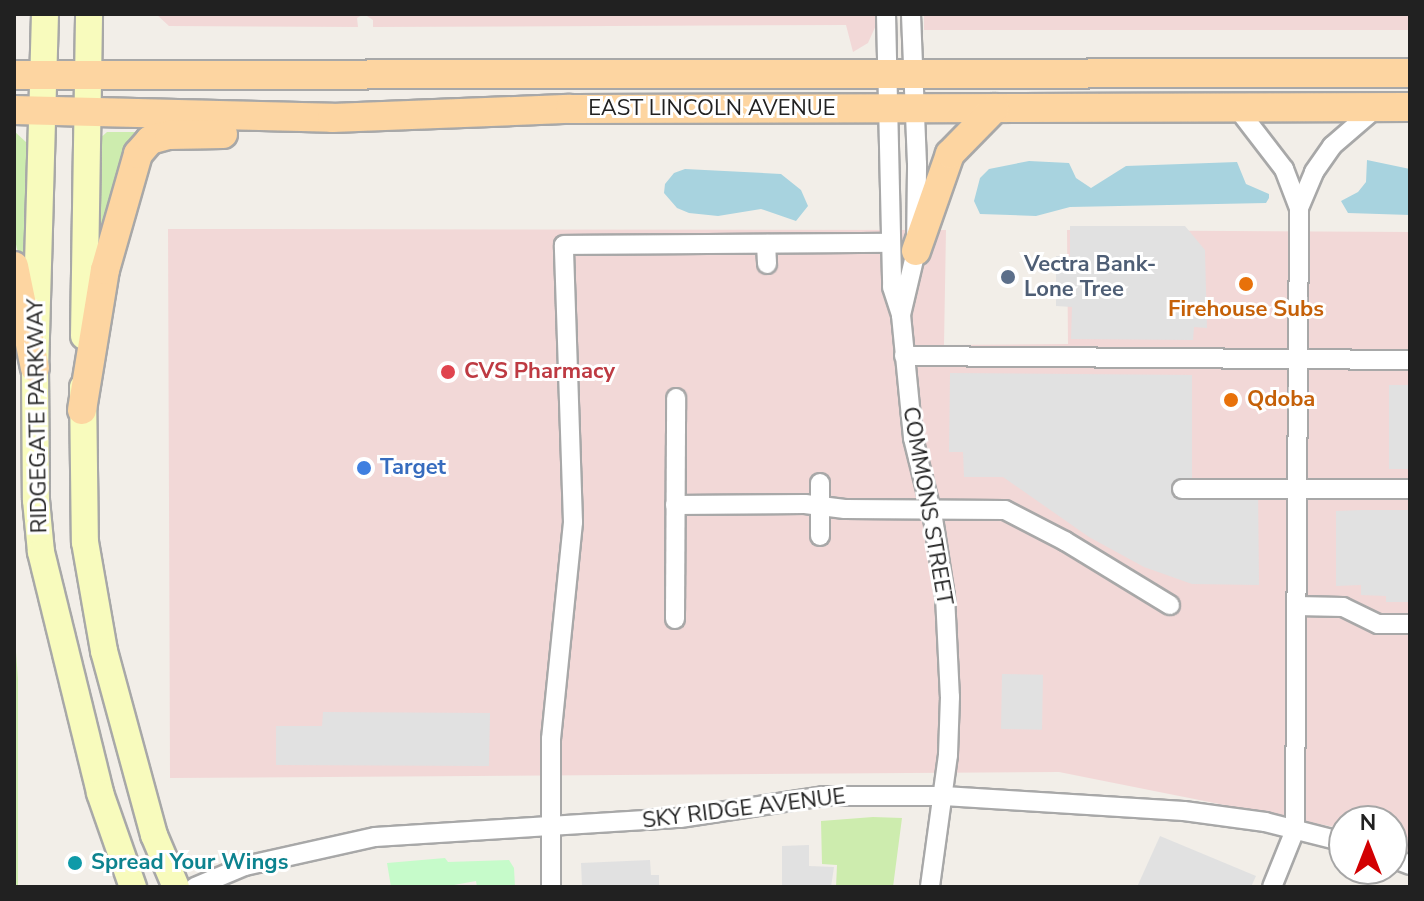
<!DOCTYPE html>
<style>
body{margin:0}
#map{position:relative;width:1424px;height:901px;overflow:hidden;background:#f2eee8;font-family:"Nunito Sans",sans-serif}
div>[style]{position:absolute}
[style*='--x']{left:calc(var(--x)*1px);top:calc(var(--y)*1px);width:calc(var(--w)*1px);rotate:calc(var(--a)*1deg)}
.commercial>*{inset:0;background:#f2d8d7;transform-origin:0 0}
.grass>*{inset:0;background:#cdecae}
.park>*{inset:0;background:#c6fbca}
.parking>*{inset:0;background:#e1e1e1;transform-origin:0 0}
.water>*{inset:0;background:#a8d3df}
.roads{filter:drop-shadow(2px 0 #a8a8a8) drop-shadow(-2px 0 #a8a8a8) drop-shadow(0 2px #a8a8a8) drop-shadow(0 -2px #a8a8a8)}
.street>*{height:18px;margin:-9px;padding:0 9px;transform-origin:9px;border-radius:9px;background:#fff}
.secondary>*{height:26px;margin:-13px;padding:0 13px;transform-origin:13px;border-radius:13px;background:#f8fbbd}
.primary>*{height:28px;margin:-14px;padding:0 14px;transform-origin:14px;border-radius:14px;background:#fdd5a1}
.dots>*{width:22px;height:22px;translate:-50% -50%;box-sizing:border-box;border:4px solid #fff;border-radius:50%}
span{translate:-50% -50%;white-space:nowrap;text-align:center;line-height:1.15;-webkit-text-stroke:6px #fff;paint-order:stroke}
.street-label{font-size:22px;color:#212121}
.service-label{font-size:22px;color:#4e5e75;font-weight:700}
.left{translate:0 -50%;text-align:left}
.food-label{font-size:22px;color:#c56008;font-weight:700}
.health-label{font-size:22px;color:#be3a42;font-weight:700}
.shop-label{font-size:22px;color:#366cbe;font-weight:700}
.culture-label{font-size:22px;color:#0d838f;font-weight:700}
.frame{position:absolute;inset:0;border:16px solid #212121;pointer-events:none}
.north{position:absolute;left:1328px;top:805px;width:80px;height:80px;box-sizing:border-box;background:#fff;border:2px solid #a6a6a6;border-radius:50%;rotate:0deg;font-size:22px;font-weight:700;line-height:32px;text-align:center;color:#212121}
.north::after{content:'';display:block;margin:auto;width:28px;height:36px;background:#d20002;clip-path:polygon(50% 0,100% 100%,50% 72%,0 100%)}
</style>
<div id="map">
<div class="commercial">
<div style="clip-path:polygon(156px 14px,877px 14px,877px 23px,868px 43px,853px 52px,846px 25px,373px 27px,373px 20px,364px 14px,357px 18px,358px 27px,169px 26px)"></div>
<div style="left:924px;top:14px;width:486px;height:16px"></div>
<div style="clip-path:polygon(168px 229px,946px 230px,944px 345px,1068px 344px,1067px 230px,1410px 232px,1410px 854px,1392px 847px,1392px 821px,1344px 821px,1344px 829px,1059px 772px,170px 778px)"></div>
</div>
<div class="grass">
<div style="clip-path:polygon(14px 131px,27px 143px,25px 253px,18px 253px,14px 236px)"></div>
<div style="clip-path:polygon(107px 132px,136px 132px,138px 137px,96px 252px,97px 141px)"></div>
<div style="clip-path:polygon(14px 626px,18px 679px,18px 887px,14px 887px)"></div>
<div style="clip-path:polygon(873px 817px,902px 818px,893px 887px,836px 887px,837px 865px,822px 864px,821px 821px)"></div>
</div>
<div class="park">
<div style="clip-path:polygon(445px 858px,448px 862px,509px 860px,514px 868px,515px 887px,477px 887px,476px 881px,443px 887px,391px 887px,387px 863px)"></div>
</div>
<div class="parking">
<div style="clip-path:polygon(1070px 226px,1185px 226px,1205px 250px,1207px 328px,1194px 327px,1193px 340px,1071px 339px,1072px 307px,1056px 306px,1056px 256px,1070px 256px)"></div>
<div style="clip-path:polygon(950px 373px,1192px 375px,1192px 481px,1258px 482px,1259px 585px,1192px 584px,1144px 567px,1089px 537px,1003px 477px,964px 477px,963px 452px,949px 452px)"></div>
<div style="left:1389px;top:385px;width:21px;height:84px"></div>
<div style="clip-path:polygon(1361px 510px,1410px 510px,1410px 602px,1386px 602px,1386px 596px,1361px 595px,1361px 585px,1336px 586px,1336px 511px)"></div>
<div style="left:1002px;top:674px;width:41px;height:55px;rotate:1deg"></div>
<div style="clip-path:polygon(323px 712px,490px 713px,489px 766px,276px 765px,276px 726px,322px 726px)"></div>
<div style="clip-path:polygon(1160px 836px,1256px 876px,1251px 887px,1137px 887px)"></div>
<div style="clip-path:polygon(809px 845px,809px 866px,834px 867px,831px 887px,782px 887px,782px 846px)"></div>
<div style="clip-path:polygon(650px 860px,651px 875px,659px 875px,659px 887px,582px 887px,581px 863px)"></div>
</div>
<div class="water">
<div style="clip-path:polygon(1367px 160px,1410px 169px,1410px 215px,1348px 213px,1341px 201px,1358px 192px,1366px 182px)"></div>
<div style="clip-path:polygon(1029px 161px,1069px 163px,1076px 178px,1091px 188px,1126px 166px,1237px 162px,1246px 184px,1269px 194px,1269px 198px,1266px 203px,1070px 207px,1036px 216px,980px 214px,974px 201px,980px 178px,989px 169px)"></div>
<div style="clip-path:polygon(685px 169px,781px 174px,801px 190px,808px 206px,796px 221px,761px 209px,718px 216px,689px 213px,677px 208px,664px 193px,665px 184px,674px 173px)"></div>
</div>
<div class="roads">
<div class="street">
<div style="--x:886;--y:14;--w:273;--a:88.7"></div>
<div style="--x:892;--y:287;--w:29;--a:72"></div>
<div style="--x:901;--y:315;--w:124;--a:84.4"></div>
<div style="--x:913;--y:438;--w:82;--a:76"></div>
<div style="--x:933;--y:518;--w:79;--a:81.3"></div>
<div style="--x:945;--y:596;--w:101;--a:87.2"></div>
<div style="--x:950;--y:697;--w:58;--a:92"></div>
<div style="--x:948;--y:755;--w:133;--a:97.8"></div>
<div style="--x:1237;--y:108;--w:77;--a:52.4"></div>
<div style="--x:1284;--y:169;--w:42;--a:69"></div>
<div style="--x:1299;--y:208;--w:622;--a:90.37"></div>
<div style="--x:1295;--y:830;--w:61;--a:112"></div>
<div style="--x:1299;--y:208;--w:39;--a:-67"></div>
<div style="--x:1314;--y:172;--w:32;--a:-55"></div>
<div style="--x:1332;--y:146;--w:58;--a:-40.8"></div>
<div style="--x:766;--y:244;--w:20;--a:87"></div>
<div style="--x:901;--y:315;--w:66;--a:-76.8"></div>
<div style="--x:916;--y:251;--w:87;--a:-89.3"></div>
<div style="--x:917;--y:164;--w:150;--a:-92.3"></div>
<div style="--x:904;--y:356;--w:506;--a:0.45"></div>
<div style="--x:820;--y:483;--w:53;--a:90"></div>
<div style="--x:1182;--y:489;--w:228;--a:0"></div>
<div style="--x:675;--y:505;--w:130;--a:-0.4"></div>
<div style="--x:805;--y:504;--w:40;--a:7.1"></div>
<div style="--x:845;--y:509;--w:160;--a:0.4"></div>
<div style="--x:1005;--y:510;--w:68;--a:27.3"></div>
<div style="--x:1065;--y:541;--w:123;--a:31.4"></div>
<div style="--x:1297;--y:606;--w:46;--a:1.2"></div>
<div style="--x:1343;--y:607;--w:39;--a:26"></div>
<div style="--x:1378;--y:624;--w:32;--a:0"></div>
<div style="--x:675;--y:619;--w:221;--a:-89.7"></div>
<div style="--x:1392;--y:858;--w:19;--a:21"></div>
<div style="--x:195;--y:887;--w:54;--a:-22.8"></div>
<div style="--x:245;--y:866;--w:133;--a:-12.6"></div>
<div style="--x:375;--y:837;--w:306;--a:-3.6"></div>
<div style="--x:680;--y:818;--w:145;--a:-8.7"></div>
<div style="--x:823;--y:796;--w:121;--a:0"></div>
<div style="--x:944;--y:796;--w:240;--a:3.6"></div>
<div style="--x:1184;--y:811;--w:82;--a:7.7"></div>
<div style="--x:1265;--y:822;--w:81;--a:14.2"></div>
<div style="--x:551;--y:887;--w:148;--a:-90"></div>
<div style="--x:551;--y:739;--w:218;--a:-84.2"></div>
<div style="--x:573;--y:522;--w:277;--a:-91.9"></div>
<div style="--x:564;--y:245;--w:325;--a:-0.4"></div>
</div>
<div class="secondary">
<div style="--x:45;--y:14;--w:354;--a:91.6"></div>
<div style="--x:35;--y:368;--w:132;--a:89.6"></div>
<div style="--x:36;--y:500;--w:52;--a:84.5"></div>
<div style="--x:41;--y:552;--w:248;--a:76.2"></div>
<div style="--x:100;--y:793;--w:100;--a:70.7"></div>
<div style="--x:84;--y:336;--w:322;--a:-89.1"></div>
<div style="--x:83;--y:387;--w:155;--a:89.3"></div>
<div style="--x:85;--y:542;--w:111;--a:80.1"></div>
<div style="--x:104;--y:651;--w:191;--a:74.8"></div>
<div style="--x:154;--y:835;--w:56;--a:67.1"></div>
</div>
<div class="primary">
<div style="--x:14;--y:75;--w:1396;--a:-0.08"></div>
<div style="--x:14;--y:110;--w:318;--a:1.4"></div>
<div style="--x:332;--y:118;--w:238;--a:-2.2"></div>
<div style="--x:570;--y:109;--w:840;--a:-0.14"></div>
<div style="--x:916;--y:251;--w:103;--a:-70.7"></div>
<div style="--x:950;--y:154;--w:64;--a:-45.6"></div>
<div style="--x:14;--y:266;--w:104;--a:78.4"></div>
<div style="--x:82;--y:410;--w:142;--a:-80.7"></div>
<div style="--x:105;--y:270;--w:121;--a:-74.1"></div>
<div style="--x:138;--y:154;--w:18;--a:-49"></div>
<div style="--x:150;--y:140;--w:20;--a:-15"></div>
<div style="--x:169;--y:135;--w:54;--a:-1.1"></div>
</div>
</div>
<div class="dots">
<div style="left:1008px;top:277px;background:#5c6f8a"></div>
<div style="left:1246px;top:284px;background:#e8710a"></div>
<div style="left:448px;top:372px;background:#e0444e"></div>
<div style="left:1231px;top:400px;background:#e8710a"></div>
<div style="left:364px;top:468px;background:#3f7fe0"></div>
<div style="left:75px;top:863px;background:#0f9aa8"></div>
</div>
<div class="street-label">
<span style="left:712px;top:109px">EAST LINCOLN AVENUE</span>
<span style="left:38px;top:416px;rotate:-91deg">RIDGEGATE PARKWAY</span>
<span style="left:927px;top:506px;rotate:80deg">COMMONS STREET</span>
<span style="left:744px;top:809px;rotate:-7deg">SKY RIDGE AVENUE</span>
</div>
<div class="service-label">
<span class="left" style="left:1024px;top:277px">Vectra Bank-<br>Lone Tree</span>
</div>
<div class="food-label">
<span style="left:1246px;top:310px">Firehouse Subs</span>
<span class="left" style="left:1247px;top:400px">Qdoba</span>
</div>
<div class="health-label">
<span class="left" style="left:464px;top:372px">CVS Pharmacy</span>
</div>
<div class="shop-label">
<span class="left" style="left:380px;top:468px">Target</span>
</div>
<div class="culture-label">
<span class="left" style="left:91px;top:863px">Spread Your Wings</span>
</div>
<div class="frame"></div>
<div class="north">N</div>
</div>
